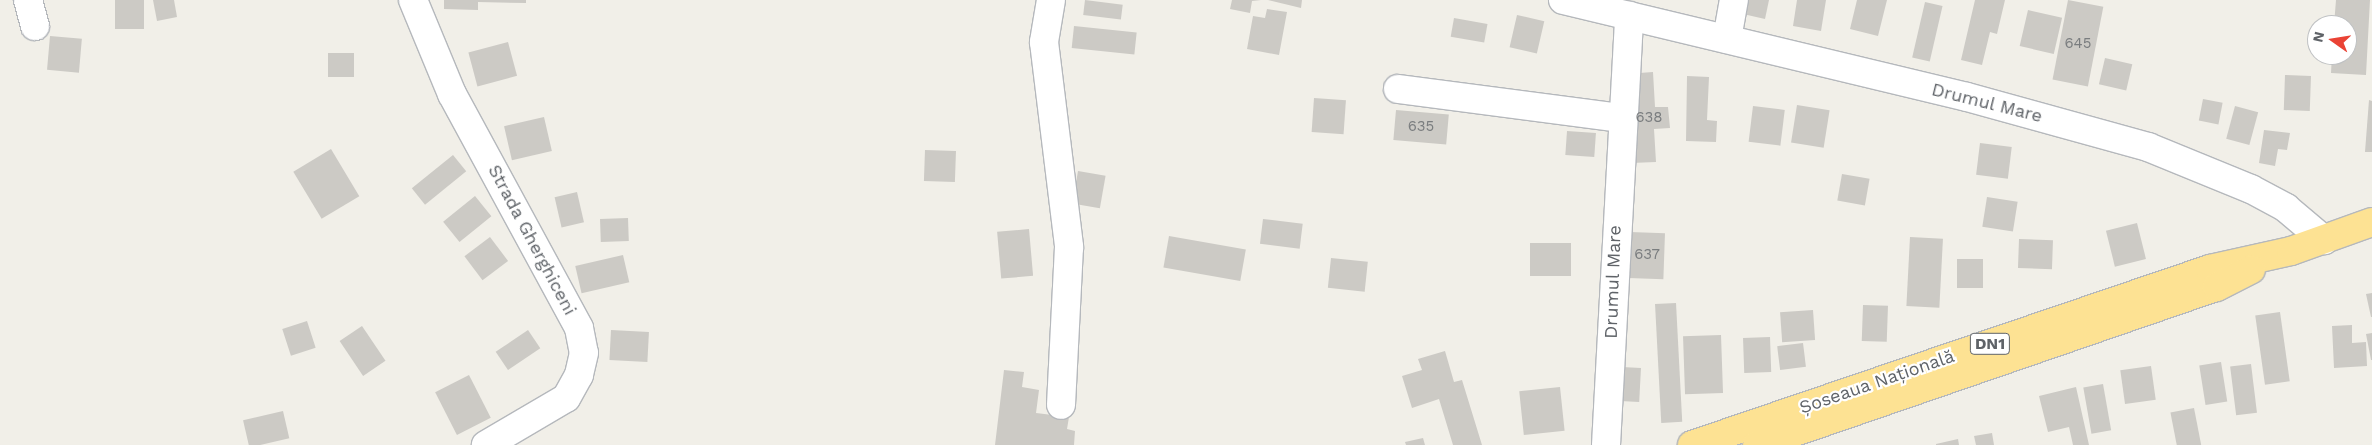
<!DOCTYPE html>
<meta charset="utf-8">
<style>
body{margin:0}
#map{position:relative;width:2372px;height:445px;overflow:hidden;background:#f1efe8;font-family:"Work Sans",sans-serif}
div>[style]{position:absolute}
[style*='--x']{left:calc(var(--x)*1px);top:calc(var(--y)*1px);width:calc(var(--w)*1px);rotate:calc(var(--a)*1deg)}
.building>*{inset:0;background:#cccac5;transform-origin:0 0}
.roads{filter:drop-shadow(1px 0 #b5b8bc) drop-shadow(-1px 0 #b5b8bc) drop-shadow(0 1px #b5b8bc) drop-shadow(0 -1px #b5b8bc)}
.minor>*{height:28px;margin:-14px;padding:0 14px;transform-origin:14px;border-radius:14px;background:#fff}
.highway>*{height:28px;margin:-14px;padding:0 14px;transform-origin:14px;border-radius:14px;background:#fde293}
span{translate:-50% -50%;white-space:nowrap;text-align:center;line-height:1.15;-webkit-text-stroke:4.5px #fff;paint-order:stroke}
.number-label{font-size:15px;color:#7a7d7f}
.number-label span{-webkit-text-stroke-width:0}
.shield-label span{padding:1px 4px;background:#fff;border:1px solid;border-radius:4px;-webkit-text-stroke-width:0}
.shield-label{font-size:16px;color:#5f6368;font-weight:700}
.street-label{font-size:18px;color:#5f6368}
.north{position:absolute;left:2307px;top:15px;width:50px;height:50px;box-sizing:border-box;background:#fff;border:1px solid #bfc1c3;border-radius:50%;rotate:283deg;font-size:14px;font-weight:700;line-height:20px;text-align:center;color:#5f6368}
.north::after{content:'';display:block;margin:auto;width:18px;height:22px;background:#ea4335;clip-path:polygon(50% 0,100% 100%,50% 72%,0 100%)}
</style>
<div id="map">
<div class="building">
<div style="left:115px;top:0;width:29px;height:29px"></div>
<div style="clip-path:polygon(153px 0,174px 0,177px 17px,157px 21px)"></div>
<div style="clip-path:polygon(444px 0,526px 0,526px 3px,478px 2px,478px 10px,444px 9px)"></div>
<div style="left:1085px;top:0;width:38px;height:15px;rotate:7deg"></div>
<div style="clip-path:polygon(1232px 0,1261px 0,1252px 1px,1250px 13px,1230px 9px)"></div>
<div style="clip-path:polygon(1268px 0,1302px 0,1301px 8px)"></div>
<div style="clip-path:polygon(1746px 0,1769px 0,1765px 19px,1743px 14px)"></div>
<div style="clip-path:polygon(1797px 0,1826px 0,1821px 31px,1793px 26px)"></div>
<div style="clip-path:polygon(1857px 0,1887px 0,1878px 36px,1850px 29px)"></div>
<div style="clip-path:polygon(1975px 0,2005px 0,1997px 34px,1990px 32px,1982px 65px,1961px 60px)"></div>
<div style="left:2068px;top:0;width:36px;height:81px;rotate:11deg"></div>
<div style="clip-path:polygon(2336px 0,2370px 0,2366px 75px,2331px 73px,2332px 55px,2347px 55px,2347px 25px,2334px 25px)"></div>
<div style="left:1925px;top:2px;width:18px;height:57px;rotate:13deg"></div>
<div style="clip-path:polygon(1267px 9px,1287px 12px,1279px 55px,1247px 49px,1253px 16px,1265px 18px)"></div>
<div style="left:2028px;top:10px;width:35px;height:37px;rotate:13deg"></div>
<div style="left:1517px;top:15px;width:28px;height:33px;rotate:13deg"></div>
<div style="left:1454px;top:18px;width:34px;height:19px;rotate:10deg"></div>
<div style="left:1074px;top:26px;width:63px;height:22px;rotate:6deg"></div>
<div style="left:50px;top:36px;width:32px;height:34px;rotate:5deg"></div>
<div style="left:508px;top:42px;width:35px;height:41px;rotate:75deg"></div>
<div style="left:328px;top:53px;width:26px;height:24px"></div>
<div style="left:2105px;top:58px;width:28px;height:27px;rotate:13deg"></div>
<div style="clip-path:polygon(1653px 72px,1655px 107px,1668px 107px,1670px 128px,1654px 129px,1656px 162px,1631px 163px,1626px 74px)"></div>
<div style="left:2285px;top:75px;width:26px;height:35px;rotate:2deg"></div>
<div style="clip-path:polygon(1687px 76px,1709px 77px,1707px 120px,1717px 121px,1716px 142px,1686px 141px)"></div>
<div style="left:1314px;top:98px;width:32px;height:34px;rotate:4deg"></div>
<div style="left:2203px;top:99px;width:20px;height:22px;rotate:11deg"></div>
<div style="clip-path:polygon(2369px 100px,2372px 101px,2372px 152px,2365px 152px)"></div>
<div style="left:1797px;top:105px;width:33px;height:38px;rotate:9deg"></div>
<div style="left:1753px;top:106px;width:32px;height:36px;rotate:7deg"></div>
<div style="left:2235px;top:106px;width:24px;height:34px;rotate:15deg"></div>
<div style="left:1396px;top:110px;width:53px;height:30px;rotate:5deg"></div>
<div style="left:544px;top:117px;width:35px;height:41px;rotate:77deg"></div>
<div style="clip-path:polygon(2264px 130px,2290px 133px,2287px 150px,2278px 149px,2275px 166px,2259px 163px)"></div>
<div style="left:1567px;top:131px;width:29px;height:24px;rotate:4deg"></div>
<div style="left:1980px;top:143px;width:32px;height:32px;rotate:7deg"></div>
<div style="left:331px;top:149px;width:55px;height:44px;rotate:59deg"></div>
<div style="left:925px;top:150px;width:31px;height:31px;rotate:2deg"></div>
<div style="left:453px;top:155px;width:21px;height:53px;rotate:51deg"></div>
<div style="left:1078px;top:171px;width:28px;height:33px;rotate:10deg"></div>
<div style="left:1842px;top:174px;width:28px;height:27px;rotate:10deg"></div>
<div style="left:577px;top:192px;width:31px;height:23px;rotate:77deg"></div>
<div style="left:475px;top:196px;width:26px;height:41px;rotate:51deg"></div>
<div style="left:1987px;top:197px;width:31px;height:30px;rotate:9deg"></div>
<div style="left:628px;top:218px;width:23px;height:28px;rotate:88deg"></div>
<div style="left:1263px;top:219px;width:40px;height:25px;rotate:7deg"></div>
<div style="left:2137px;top:223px;width:37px;height:32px;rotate:76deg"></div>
<div style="left:1029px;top:229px;width:47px;height:32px;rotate:85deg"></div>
<div style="left:1630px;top:232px;width:35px;height:46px;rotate:2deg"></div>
<div style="left:1169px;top:236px;width:78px;height:32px;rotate:10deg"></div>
<div style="left:490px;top:237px;width:30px;height:32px;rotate:53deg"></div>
<div style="left:1910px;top:237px;width:33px;height:69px;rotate:3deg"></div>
<div style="left:2019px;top:239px;width:34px;height:29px;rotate:2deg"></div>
<div style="left:1530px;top:243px;width:41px;height:33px"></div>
<div style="left:623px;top:255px;width:28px;height:49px;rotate:77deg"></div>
<div style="left:1331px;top:258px;width:37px;height:30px;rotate:6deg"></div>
<div style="left:1957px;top:259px;width:26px;height:29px"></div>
<div style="clip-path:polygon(2372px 293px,2372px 317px,2371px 317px,2366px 294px)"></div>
<div style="left:1676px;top:303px;width:119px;height:21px;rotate:87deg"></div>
<div style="left:1863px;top:305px;width:25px;height:36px;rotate:2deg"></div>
<div style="left:1813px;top:310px;width:30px;height:33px;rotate:86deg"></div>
<div style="left:2280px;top:312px;width:70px;height:25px;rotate:82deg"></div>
<div style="left:307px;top:321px;width:28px;height:26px;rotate:72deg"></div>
<div style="clip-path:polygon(2352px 325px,2352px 343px,2366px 342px,2367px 366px,2334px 368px,2332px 326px)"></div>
<div style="left:362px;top:326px;width:42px;height:27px;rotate:56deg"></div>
<div style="left:528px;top:330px;width:22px;height:39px;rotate:56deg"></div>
<div style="left:611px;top:330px;width:38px;height:30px;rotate:3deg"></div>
<div style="clip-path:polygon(2372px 333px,2372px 360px,2371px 360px,2366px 334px)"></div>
<div style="left:1721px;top:335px;width:58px;height:38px;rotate:88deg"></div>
<div style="left:1770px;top:337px;width:35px;height:27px;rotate:88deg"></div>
<div style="left:1803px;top:343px;width:24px;height:26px;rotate:83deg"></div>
<div style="clip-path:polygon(1445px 351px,1454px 382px,1462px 380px,1482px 445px,1453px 445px,1439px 399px,1412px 408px,1402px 376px,1422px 370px,1418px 359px)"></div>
<div style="left:2221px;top:362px;width:40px;height:22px;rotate:81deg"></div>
<div style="left:2251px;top:364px;width:49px;height:21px;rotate:83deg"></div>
<div style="left:2151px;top:366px;width:34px;height:31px;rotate:82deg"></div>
<div style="left:1622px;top:367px;width:19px;height:34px;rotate:3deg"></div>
<div style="clip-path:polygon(1004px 370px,1024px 372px,1022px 387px,1039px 390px,1036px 413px,1069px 417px,1067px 429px,1075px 431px,1074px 445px,995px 445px)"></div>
<div style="left:469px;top:375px;width:48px;height:38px;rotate:63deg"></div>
<div style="left:2103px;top:384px;width:47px;height:20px;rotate:80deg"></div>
<div style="left:1560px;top:387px;width:44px;height:41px;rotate:84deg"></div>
<div style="clip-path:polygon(2076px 387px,2089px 445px,2073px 445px,2069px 427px,2048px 432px,2039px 396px)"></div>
<div style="left:2194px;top:408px;width:38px;height:24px;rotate:79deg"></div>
<div style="left:283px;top:411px;width:28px;height:41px;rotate:77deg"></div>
<div style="clip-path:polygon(1992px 433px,1994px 445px,1976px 445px,1974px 436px)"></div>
<div style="clip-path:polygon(1423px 438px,1425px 445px,1406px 445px,1405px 442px)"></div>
<div style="clip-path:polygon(1958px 439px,1959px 445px,1936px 445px,1936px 444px)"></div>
</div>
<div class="roads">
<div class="minor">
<div style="--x:28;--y:0;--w:27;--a:75"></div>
<div style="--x:413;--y:0;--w:102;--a:67.5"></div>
<div style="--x:452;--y:94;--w:266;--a:61.5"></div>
<div style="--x:579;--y:328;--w:25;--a:79"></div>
<div style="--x:584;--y:353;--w:23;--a:103"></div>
<div style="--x:579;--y:375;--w:26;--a:119"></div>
<div style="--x:566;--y:398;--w:93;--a:149.6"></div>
<div style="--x:1051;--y:0;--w:43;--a:99.5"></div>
<div style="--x:1044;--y:42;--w:207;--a:83"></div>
<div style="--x:1069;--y:247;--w:158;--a:92.9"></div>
<div style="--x:1563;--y:0;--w:415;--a:13.5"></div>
<div style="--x:1967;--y:97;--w:188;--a:15.4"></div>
<div style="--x:2148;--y:147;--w:111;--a:22.2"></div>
<div style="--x:2251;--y:189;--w:40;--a:28"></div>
<div style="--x:2286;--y:208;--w:50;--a:40.1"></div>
<div style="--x:1727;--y:39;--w:40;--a:-80"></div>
<div style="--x:1398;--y:89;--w:225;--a:7.4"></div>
<div style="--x:1606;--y:445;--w:430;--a:-86.9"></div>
</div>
<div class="highway">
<div style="--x:1692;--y:445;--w:547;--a:-18.77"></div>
<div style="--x:2210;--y:269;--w:83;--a:-12.5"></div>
<div style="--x:2291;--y:251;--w:86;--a:-19.7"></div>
<div style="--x:1757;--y:445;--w:486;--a:-19"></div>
<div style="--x:2217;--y:287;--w:38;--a:-27"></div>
</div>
</div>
<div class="number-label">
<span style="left:2078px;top:44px">645</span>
<span style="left:1649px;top:118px">638</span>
<span style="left:1421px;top:127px">635</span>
<span style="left:1647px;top:255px">637</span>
</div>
<div class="shield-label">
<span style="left:1990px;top:344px">DN1</span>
</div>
<div class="street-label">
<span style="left:1987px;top:103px;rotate:14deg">Drumul Mare</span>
<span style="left:532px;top:240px;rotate:62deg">Strada Gherghiceni</span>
<span style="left:1613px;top:282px;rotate:-88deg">Drumul Mare</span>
<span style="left:1877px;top:382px;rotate:-19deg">Șoseaua Națională</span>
</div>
<div class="north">N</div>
</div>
